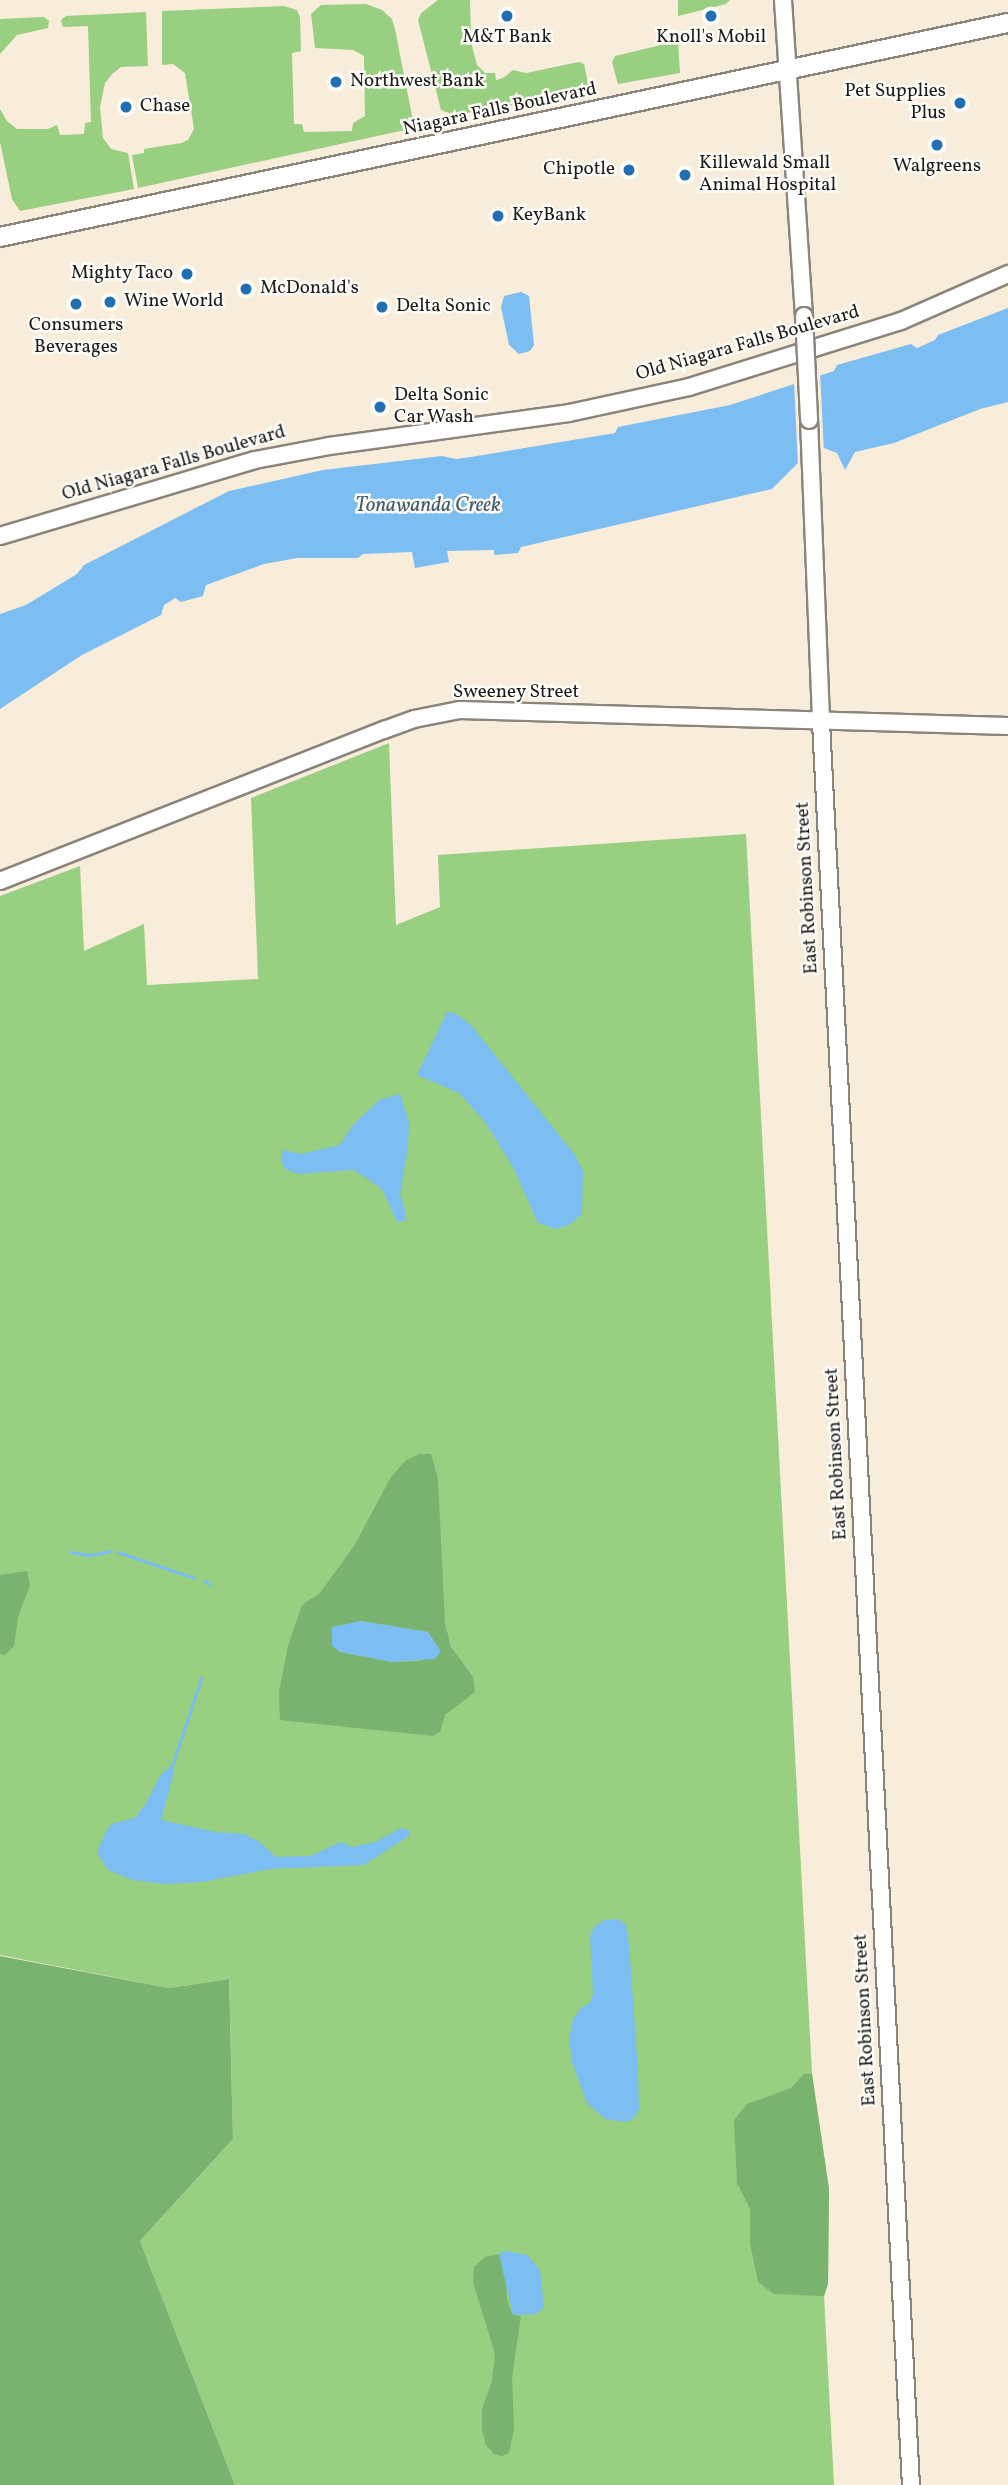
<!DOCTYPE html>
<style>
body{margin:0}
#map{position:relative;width:1008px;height:2485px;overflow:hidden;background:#f8ecda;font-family:Vollkorn,serif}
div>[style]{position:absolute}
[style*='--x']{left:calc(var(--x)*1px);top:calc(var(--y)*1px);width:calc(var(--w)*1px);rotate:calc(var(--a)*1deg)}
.green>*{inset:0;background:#98cf81}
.forest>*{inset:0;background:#7ab26f}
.water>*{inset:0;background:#7cbef1}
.pier>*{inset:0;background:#f8ecda}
.stream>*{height:2.5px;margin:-1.25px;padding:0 1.25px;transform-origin:1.25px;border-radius:1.25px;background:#7cbef1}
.roads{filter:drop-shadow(2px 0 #8a847b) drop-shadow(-2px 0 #8a847b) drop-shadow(0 2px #8a847b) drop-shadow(0 -2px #8a847b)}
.secondary>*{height:16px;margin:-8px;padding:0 8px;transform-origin:8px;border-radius:8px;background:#fff}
.primary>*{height:18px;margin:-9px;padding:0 9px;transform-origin:9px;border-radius:9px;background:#fff}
.bridges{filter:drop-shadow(2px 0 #8a847b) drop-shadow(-2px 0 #8a847b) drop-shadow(0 2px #8a847b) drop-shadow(0 -2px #8a847b)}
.secondary-bridge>*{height:16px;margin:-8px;padding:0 8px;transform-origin:8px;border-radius:8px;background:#fff}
.dots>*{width:19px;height:19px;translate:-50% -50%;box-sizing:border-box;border:4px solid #fdfcf7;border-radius:50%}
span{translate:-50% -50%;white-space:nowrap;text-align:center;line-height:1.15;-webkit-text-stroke:5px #fdfcf7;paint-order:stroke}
.poi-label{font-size:19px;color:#1c1c1c}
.left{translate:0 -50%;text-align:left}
.right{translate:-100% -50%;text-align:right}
.street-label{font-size:19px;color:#1c1c1c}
.water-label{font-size:21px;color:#425d71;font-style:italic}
</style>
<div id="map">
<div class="green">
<div style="clip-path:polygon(438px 0,470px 0,471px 42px,477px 65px,485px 73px,495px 73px,496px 80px,503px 78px,513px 70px,526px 73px,579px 62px,584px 64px,588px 83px,586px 92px,455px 115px,441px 110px,418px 20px,421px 13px)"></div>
<div style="clip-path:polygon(678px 0,730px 0,726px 4px,678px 16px)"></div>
<div style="clip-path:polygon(366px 4px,382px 10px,392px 19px,395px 29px,413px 121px,405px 130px,138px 188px,132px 155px,144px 153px,144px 149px,181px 143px,188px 140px,194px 129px,185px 73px,173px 64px,162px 65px,162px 11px,284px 6px,297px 10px,300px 17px,301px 51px,292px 53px,294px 124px,302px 124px,304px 132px,352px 131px,353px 123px,365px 116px,364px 56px,353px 50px,315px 48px,311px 14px,321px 5px)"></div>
<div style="clip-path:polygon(146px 12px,148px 66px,121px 67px,112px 74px,105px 83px,100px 107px,103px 138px,111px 149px,128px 153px,134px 189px,20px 211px,12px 199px,0 142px,0 109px,7px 121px,17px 129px,48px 129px,57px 125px,60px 135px,84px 134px,85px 123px,91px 122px,88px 26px,63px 27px,61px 20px,66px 16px)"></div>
<div style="clip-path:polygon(44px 17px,49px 21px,48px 28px,17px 35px,0 54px,0 19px)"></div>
<div style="clip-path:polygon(678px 41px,680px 73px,618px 84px,612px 62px,615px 56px)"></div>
<div style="clip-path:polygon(389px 743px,396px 925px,440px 907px,438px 855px,746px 834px,812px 2074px,829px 2189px,828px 2284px,824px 2296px,834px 2485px,235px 2485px,140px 2241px,233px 2139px,229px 1979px,169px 1988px,0 1955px,0 896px,80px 866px,84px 951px,144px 924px,147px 985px,258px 979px,251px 798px)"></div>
</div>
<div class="forest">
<div style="clip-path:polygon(evenodd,420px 1454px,431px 1454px,438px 1479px,445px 1623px,451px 1647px,473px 1677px,475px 1692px,445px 1715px,440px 1732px,433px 1736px,280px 1720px,279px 1691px,288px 1646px,302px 1605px,320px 1593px,354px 1546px,391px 1477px,406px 1460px,420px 1454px,361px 1621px,428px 1632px,420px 1661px,392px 1662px,340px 1652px,361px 1621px)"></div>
<div style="clip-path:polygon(27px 1571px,30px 1585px,18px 1617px,14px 1646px,5px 1655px,0 1654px,0 1575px)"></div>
<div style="clip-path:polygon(0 1956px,169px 1988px,229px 1979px,233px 2139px,140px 2241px,235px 2485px,0 2485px)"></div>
<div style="clip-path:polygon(804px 2074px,812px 2074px,829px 2189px,828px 2284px,824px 2296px,774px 2294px,758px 2282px,750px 2243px,750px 2209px,737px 2183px,734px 2120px,747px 2104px,791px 2088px)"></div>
<div style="clip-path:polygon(499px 2254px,505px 2269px,507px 2299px,513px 2315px,521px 2316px,512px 2378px,514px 2429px,509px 2453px,502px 2456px,494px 2454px,486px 2445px,482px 2430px,482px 2409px,492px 2381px,495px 2354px,473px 2282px,474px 2267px,485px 2257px)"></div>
</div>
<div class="water">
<div style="clip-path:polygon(521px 292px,529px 296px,534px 345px,530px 351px,519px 354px,509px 345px,501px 307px,504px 296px)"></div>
<div style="clip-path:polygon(1008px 308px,1008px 402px,980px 409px,894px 443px,855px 452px,845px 470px,837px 453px,816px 445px,772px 489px,521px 547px,518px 553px,494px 555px,494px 550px,447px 551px,449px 562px,415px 568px,412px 552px,363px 554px,358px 558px,297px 558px,264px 564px,206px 585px,203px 596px,181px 602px,175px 598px,164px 605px,161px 615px,82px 655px,0 709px,0 614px,26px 605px,77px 574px,84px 565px,229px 491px,323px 470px,442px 456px,456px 459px,471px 457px,615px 433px,618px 427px,730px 405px,834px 371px,837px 365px,911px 344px,917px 348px,935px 340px,938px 335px)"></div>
<div style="clip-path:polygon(447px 1012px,455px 1013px,471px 1025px,575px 1155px,583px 1171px,582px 1214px,569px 1225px,556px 1229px,538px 1223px,513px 1167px,485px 1122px,459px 1093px,417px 1075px)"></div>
<div style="clip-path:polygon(400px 1094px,409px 1122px,408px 1147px,400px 1194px,405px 1210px,405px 1221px,397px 1222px,382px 1189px,354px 1170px,298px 1174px,285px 1169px,281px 1161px,283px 1150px,301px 1154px,340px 1145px,352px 1126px,379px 1100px)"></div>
<div style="clip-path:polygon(361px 1621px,428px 1632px,441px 1651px,435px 1659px,392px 1662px,340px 1652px,332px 1646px,332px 1627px)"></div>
<div style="clip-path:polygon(171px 1765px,174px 1772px,161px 1820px,216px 1832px,243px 1834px,260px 1842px,276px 1857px,310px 1856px,341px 1842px,352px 1847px,375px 1842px,401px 1828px,409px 1830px,410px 1835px,364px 1865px,270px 1869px,202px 1882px,164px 1884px,132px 1880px,108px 1870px,97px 1853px,104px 1835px,111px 1824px,135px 1818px,146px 1803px,160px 1776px)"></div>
<div style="clip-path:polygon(618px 1919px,626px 1925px,629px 1944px,638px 2071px,639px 2110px,633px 2119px,625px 2122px,605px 2119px,587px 2103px,572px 2062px,569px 2040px,573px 2019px,582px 2007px,590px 2003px,593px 1994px,590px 1936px,594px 1927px,604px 1920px)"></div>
<div style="clip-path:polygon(506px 2251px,527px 2255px,540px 2270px,544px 2308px,536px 2314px,513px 2315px,499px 2254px)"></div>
</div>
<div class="pier">
<div style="clip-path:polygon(820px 372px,824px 452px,817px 449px,798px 467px,794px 381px)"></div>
</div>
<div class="stream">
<div style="--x:71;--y:1552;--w:20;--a:9"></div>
<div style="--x:91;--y:1555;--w:20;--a:-11"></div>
<div style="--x:118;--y:1552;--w:81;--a:18.7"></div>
<div style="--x:204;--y:1581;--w:7;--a:27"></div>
<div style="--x:172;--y:1766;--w:92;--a:-71.6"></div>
</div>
<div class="roads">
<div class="secondary">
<div style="--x:783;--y:0;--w:317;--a:86.2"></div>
<div style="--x:809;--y:420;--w:302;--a:87.7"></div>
<div style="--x:821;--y:722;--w:1765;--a:87.08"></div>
<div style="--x:0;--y:536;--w:266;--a:-16.6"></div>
<div style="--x:255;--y:460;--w:75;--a:-10.7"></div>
<div style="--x:329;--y:446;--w:242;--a:-7.8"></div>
<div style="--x:569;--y:413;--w:123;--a:-12.2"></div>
<div style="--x:689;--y:387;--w:222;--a:-17.3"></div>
<div style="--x:901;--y:321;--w:117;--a:-23.7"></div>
<div style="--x:0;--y:881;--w:413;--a:-21.5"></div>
<div style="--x:384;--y:730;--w:32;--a:-20"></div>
<div style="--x:414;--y:719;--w:47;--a:-11.1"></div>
<div style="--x:460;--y:710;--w:548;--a:1.67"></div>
</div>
<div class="primary">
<div style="--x:0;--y:237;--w:1030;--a:-11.99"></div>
</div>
</div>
<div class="bridges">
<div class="secondary-bridge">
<div style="--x:804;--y:316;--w:104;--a:87.2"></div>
</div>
</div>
<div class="dots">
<div style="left:507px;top:16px;background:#1f6fb2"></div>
<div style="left:711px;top:16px;background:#1f6fb2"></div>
<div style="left:336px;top:82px;background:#1f6fb2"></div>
<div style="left:960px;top:103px;background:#1f6fb2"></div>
<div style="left:126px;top:107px;background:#1f6fb2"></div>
<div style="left:937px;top:145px;background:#1f6fb2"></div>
<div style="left:629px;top:170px;background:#1f6fb2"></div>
<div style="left:685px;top:175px;background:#1f6fb2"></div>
<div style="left:498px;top:216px;background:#1f6fb2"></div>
<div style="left:187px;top:274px;background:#1f6fb2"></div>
<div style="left:246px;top:289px;background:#1f6fb2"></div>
<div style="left:110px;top:302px;background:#1f6fb2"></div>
<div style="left:76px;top:304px;background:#1f6fb2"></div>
<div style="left:382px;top:307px;background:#1f6fb2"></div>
<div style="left:380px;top:407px;background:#1f6fb2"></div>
</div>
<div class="poi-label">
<span style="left:507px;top:38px">M&amp;T Bank</span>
<span style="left:711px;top:38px">Knoll's Mobil</span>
<span class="left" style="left:350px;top:82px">Northwest Bank</span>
<span class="right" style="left:946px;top:103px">Pet Supplies<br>Plus</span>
<span class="left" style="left:140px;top:107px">Chase</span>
<span class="left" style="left:699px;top:175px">Killewald Small<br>Animal Hospital</span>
<span style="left:937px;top:167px">Walgreens</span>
<span class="right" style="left:615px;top:170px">Chipotle</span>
<span class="left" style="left:512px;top:216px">KeyBank</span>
<span class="right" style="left:173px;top:274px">Mighty Taco</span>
<span class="left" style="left:260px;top:289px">McDonald's</span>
<span class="left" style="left:124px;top:302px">Wine World</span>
<span class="left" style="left:396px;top:307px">Delta Sonic</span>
<span style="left:76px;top:337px">Consumers<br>Beverages</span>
<span class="left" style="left:394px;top:407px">Delta Sonic<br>Car Wash</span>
</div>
<div class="street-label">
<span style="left:500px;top:110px;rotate:-12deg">Niagara Falls Boulevard</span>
<span style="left:748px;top:344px;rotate:-16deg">Old Niagara Falls Boulevard</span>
<span style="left:174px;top:464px;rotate:-16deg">Old Niagara Falls Boulevard</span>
<span style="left:516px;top:693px">Sweeney Street</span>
<span style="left:808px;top:888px;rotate:-93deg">East Robinson Street</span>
<span style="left:837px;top:1454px;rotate:-93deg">East Robinson Street</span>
<span style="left:866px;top:2020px;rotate:-93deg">East Robinson Street</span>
</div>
<div class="water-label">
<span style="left:428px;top:506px">Tonawanda Creek</span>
</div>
</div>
